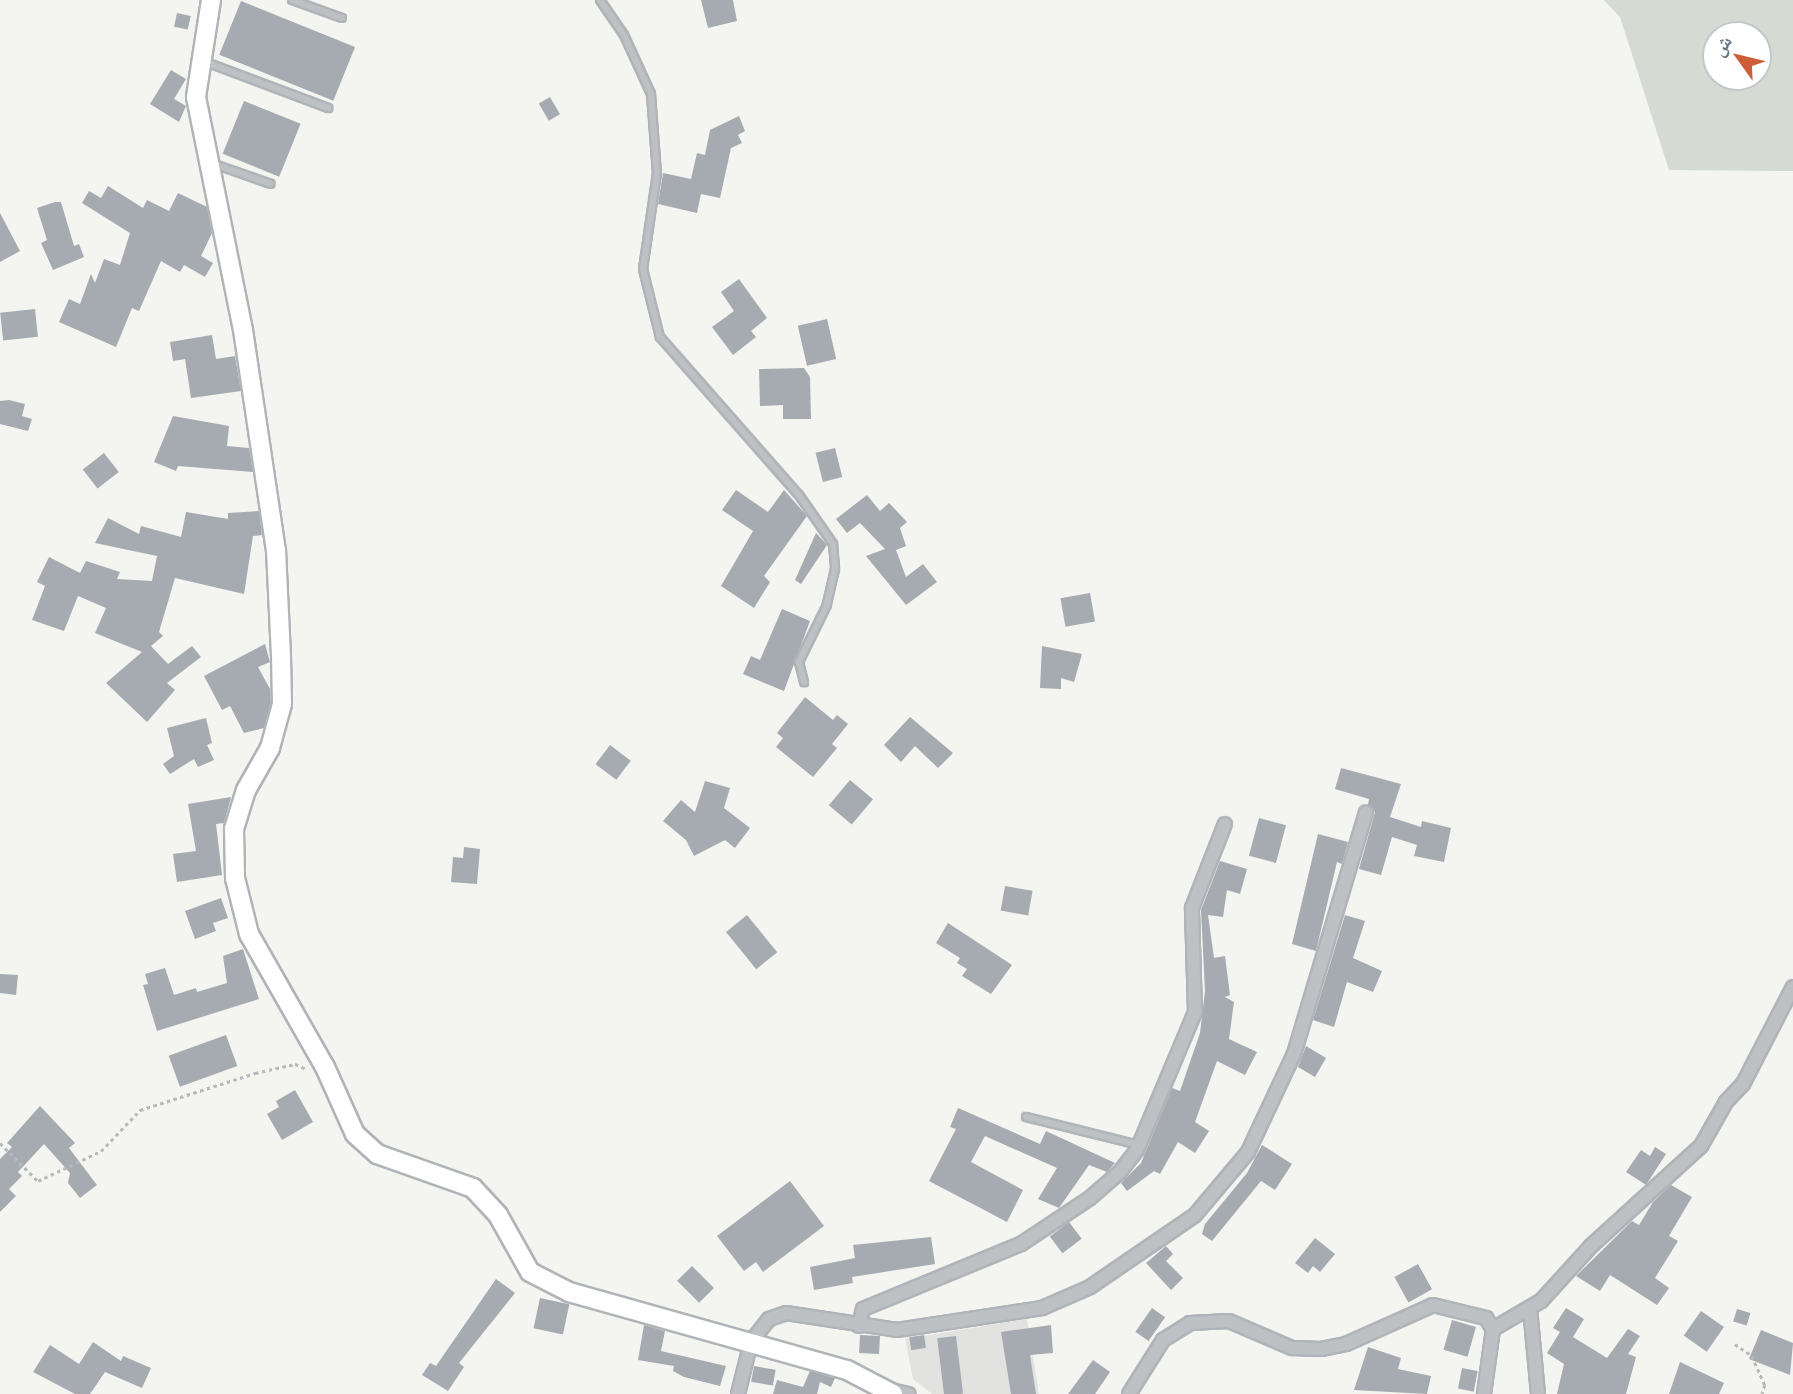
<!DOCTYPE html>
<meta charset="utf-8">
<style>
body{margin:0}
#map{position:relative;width:1793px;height:1394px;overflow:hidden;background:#f4f4f1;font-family:Lato,"Noto Naskh Arabic",sans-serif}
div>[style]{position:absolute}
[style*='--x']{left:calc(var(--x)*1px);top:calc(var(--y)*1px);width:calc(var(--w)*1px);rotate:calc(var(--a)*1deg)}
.built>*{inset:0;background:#e2e3e1}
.green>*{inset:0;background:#d5dad3}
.building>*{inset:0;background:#a5abb0;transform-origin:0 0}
.path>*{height:2.5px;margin-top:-1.25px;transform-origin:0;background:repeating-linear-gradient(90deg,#b7babc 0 3.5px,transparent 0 7px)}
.roads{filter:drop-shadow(2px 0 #b0b4b8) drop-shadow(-2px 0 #b0b4b8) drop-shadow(0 2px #b0b4b8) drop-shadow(0 -2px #b0b4b8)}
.lane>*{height:6px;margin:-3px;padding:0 3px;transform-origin:3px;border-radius:3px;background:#bec1c4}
.street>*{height:12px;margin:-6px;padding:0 6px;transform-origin:6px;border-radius:6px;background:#bec1c4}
.secondary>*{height:18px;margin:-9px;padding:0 9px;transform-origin:9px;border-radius:9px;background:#fff}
span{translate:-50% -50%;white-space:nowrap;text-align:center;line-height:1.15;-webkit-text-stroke:7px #fff;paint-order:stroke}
.north{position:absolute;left:1702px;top:21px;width:70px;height:70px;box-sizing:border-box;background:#fff;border:2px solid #c2c7cb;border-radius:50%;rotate:304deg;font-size:19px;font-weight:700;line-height:28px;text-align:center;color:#67737e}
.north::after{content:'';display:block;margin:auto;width:24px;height:32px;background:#cd5e38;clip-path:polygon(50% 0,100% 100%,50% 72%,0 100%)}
</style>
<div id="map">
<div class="built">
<div style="clip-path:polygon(1027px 1319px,1039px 1394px,932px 1394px,913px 1379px,905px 1339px)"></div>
</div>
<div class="green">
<div style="clip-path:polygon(evenodd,1604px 0,1793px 0,1793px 171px,1669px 170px,1620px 17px,1604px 0,1716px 35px,1758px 35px,1758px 77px,1716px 77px,1716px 35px)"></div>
</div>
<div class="building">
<div style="clip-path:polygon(701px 0,733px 0,737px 21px,708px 28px)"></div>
<div style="left:241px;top:1px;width:123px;height:58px;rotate:22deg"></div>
<div style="left:177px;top:13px;width:14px;height:14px;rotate:12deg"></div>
<div style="clip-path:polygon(171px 70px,186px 79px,174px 99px,186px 106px,179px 122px,150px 104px)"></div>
<div style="left:550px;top:97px;width:20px;height:13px;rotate:60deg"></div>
<div style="left:244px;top:101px;width:61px;height:57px;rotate:22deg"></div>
<div style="clip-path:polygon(739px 116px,745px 131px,738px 135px,742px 143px,731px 148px,720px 198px,701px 194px,697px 213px,658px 204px,663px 173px,691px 179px,697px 153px,705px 155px,710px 130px)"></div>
<div style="clip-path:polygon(108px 186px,143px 208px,147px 200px,169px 211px,178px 193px,207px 207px,212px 233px,201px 256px,213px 263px,205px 277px,184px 265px,180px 272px,161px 261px,139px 311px,132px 308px,116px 347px,59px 322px,69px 299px,80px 304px,91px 274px,95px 283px,104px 259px,120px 265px,130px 233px,82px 203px,89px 191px,101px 198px)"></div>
<div style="clip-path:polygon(55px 202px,61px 202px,74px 246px,79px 244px,84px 257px,53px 270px,41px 243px,47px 240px,37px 208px)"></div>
<div style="clip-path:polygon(0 213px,20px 251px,0 262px)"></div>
<div style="clip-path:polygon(739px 279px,767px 318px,751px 331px,756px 337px,733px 355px,712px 327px,734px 311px,721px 292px)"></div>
<div style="left:35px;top:309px;width:28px;height:35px;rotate:84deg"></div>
<div style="left:827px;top:319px;width:41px;height:30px;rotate:77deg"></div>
<div style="clip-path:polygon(212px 335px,216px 359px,235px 356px,241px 391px,191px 398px,185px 359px,173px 361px,170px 342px)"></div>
<div style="clip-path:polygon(804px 368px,810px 377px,811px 419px,783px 419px,783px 405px,760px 406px,759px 369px)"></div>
<div style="clip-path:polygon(9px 400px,25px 404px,22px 416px,32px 419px,28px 431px,0 424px,0 401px)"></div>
<div style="clip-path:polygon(173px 416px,229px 426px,227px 446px,249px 448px,253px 472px,178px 466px,176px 471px,154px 462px)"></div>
<div style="left:835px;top:448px;width:30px;height:20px;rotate:76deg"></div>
<div style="left:104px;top:453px;width:24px;height:27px;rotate:52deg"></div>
<div style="clip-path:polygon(736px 490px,768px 512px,784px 490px,807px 516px,764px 576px,770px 582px,754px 608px,721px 586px,753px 531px,722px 510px)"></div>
<div style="clip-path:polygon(867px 495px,880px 511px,889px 503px,907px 522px,900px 528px,906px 546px,896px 550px,906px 577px,923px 564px,937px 582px,906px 605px,866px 556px,885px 549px,860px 523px,847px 533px,836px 519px)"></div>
<div style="clip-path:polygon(259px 511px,262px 535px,253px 536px,244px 594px,175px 578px,159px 632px,163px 636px,151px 646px,168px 664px,192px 646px,201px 657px,167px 683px,175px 690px,147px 722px,106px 683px,142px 652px,95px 633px,106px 608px,78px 596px,64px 631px,32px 620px,45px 586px,37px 582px,49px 557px,80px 573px,86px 561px,120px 572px,117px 579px,152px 581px,157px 556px,95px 543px,108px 518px,139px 534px,141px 526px,181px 537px,186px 512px,228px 519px,228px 513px)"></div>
<div style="clip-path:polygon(816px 533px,827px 545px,801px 584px,795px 580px)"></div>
<div style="left:1090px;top:593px;width:29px;height:30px;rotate:80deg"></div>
<div style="clip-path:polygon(782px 609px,810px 621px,784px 691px,743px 674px,751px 656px,760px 660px)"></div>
<div style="clip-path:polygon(265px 644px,270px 662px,258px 667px,270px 689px,271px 703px,264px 728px,244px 733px,230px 706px,222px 710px,204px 676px)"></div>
<div style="clip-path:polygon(1042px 646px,1082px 654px,1074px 682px,1061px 678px,1061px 689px,1040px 688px)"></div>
<div style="clip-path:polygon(805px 697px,833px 720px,837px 715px,848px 724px,832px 744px,837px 748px,813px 777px,776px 747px,783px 738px,777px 733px)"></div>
<div style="clip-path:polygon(910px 717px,953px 753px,938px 768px,915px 746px,901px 762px,884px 745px)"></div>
<div style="clip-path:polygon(206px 718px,212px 743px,207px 745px,214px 760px,198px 767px,194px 759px,170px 774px,163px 764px,174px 756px,167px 728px)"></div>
<div style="left:610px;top:745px;width:26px;height:24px;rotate:37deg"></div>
<div style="clip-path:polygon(1341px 768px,1401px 784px,1390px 817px,1421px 827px,1422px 821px,1451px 828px,1444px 862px,1414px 856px,1417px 845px,1392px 837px,1381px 875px,1359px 869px,1375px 812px,1368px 805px,1369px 799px,1335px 789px)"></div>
<div style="left:850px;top:780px;width:30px;height:33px;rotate:40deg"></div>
<div style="clip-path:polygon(705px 781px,730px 788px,724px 808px,750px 828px,735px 848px,725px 840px,694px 856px,686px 840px,663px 821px,681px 800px,695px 812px)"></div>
<div style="clip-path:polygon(231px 797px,224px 823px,216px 824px,222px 875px,177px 882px,173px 854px,196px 851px,188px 804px)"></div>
<div style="left:1259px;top:818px;width:28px;height:39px;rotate:15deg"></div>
<div style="clip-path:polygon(1318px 834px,1348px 842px,1342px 864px,1337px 862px,1316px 951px,1292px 944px)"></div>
<div style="clip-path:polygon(464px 847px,480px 849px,477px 884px,451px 882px,453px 857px,463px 858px)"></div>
<div style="clip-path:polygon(1220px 861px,1247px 869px,1240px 894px,1227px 890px,1223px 917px,1208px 915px,1214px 958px,1225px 956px,1230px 995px,1225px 997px,1234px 1002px,1229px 1039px,1257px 1052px,1245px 1075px,1217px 1061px,1195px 1122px,1209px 1131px,1195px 1153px,1178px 1142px,1160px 1174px,1154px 1171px,1127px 1191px,1121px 1183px,1141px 1163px,1172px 1088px,1180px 1091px,1200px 1033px,1205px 991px,1201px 910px)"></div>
<div style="left:1005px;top:886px;width:28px;height:25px;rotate:10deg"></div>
<div style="clip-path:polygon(221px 898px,228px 918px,213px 923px,216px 931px,195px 939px,185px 911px)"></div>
<div style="left:747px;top:915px;width:48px;height:27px;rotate:51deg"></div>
<div style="clip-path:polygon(1345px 915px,1365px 921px,1353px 958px,1382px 971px,1373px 992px,1347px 982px,1334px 1027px,1313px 1020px)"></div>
<div style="clip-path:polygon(948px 923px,1012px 965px,991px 994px,962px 976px,967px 969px,957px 963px,960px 958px,936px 943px)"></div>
<div style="clip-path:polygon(243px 949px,259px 999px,157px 1031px,143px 985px,148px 984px,145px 974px,165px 968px,174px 995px,196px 988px,197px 992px,227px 983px,223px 956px)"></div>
<div style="clip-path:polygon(0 974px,18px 975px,16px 995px,0 993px)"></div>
<div style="left:226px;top:1035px;width:33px;height:61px;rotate:70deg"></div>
<div style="clip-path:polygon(1306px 1046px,1326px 1058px,1315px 1077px,1298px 1067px)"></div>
<div style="clip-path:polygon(295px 1090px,313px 1122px,282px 1140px,267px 1114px,279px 1107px,276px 1101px)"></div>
<div style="clip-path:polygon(40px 1106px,75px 1143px,69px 1148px,97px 1185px,80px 1198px,68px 1183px,70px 1173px,44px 1144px,18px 1172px,22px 1176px,9px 1189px,16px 1196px,0 1212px,0 1159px,12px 1147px,7px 1143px)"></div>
<div style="clip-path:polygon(958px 1108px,1040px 1144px,1046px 1131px,1115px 1163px,1107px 1172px,1089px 1165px,1059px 1208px,1038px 1199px,1057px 1168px,985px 1136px,971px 1162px,1023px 1190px,1007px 1222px,929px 1181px,956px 1129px,950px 1127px)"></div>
<div style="clip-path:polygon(1262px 1145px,1292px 1164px,1275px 1190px,1261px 1181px,1212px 1241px,1202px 1234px,1205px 1224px,1247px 1173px)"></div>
<div style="clip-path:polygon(1655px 1147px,1666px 1154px,1646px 1185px,1626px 1172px,1641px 1150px,1650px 1156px)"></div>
<div style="clip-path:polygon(790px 1181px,824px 1226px,763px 1272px,756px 1262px,744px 1271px,717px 1236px)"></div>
<div style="clip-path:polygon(1671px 1185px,1692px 1197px,1669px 1236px,1678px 1241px,1655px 1278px,1669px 1288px,1657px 1305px,1610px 1275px,1600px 1291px,1576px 1276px,1632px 1221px,1639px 1225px,1653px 1202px)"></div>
<div style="left:1069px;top:1222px;width:21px;height:24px;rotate:53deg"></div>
<div style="clip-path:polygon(931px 1237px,935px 1264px,852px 1277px,853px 1283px,814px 1290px,810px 1267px,855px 1258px,853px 1245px)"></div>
<div style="clip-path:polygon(1315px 1238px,1335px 1254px,1320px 1272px,1313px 1266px,1308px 1273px,1295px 1263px)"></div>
<div style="clip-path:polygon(1166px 1246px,1173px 1254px,1166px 1261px,1183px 1278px,1171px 1290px,1146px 1263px)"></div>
<div style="left:1418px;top:1264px;width:29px;height:27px;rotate:61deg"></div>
<div style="left:692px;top:1266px;width:31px;height:21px;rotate:45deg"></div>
<div style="clip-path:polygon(496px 1279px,515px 1293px,459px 1363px,464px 1367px,448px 1391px,422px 1375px,430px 1363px,436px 1366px)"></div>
<div style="left:540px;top:1298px;width:30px;height:31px;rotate:12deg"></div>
<div style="left:1152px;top:1308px;width:16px;height:29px;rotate:35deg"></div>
<div style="clip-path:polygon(1566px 1308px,1584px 1319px,1573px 1337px,1607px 1358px,1628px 1329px,1640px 1336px,1628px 1354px,1636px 1357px,1626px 1394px,1557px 1394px,1564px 1364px,1547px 1353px,1560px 1332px,1553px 1328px)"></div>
<div style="left:1737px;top:1309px;width:14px;height:13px;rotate:17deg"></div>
<div style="left:1701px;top:1311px;width:28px;height:30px;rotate:35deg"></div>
<div style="left:1452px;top:1320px;width:25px;height:31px;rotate:16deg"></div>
<div style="clip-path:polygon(644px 1325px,665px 1331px,661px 1351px,726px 1366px,720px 1386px,684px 1377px,673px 1371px,674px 1366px,638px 1360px)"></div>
<div style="clip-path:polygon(1051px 1325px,1053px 1353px,1030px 1355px,1036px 1394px,1011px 1394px,1001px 1332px)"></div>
<div style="clip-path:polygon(1761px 1330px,1793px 1343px,1790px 1375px,1749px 1359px)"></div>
<div style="left:860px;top:1335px;width:20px;height:18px;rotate:3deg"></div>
<div style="left:924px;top:1335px;width:13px;height:15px;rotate:81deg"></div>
<div style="left:956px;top:1336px;width:58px;height:19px;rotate:83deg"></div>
<div style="clip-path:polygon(93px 1342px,121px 1361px,123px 1356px,151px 1368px,142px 1388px,105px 1372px,90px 1394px,75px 1394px,33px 1372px,50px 1345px,79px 1364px)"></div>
<div style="clip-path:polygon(1368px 1347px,1401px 1358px,1398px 1369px,1431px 1376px,1427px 1394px,1354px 1390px)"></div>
<div style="clip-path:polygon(1093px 1360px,1110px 1372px,1095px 1394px,1068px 1394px)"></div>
<div style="clip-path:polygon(1680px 1362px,1724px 1383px,1719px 1394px,1669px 1394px)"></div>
<div style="left:754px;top:1366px;width:22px;height:16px;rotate:10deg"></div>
<div style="left:1462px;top:1368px;width:16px;height:21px;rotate:11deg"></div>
<div style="clip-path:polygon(810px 1371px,835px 1378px,831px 1387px,820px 1382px,817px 1394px,773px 1394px,777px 1380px,803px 1387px)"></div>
</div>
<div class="path">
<div style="--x:0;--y:1143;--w:54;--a:45"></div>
<div style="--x:38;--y:1181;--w:70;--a:-25.5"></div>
<div style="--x:101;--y:1151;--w:57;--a:-46.4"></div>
<div style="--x:140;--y:1110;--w:121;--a:-17.8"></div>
<div style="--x:255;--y:1073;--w:41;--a:-12.7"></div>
<div style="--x:295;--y:1064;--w:13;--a:23"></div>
<div style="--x:1735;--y:1344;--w:21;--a:35"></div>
<div style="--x:1752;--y:1356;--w:32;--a:66"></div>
<div style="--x:1765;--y:1385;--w:9;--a:108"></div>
</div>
<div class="roads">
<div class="lane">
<div style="--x:292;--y:0;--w:53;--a:19.8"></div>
<div style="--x:600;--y:0;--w:42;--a:55.6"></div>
<div style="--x:624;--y:35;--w:65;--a:65.4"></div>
<div style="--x:651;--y:94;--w:79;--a:85.7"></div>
<div style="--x:657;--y:173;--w:97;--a:98.3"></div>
<div style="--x:643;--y:269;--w:70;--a:76"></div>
<div style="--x:660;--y:337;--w:210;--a:48.7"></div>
<div style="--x:799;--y:495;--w:60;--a:55.2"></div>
<div style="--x:833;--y:544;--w:25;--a:85"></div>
<div style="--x:835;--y:569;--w:37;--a:103"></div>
<div style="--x:827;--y:605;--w:64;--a:116.2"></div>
<div style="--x:799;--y:662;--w:21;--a:76"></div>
<div style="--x:203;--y:61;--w:134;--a:20.6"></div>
<div style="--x:214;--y:164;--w:60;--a:19.3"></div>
<div style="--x:1026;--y:1117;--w:116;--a:13.9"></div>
</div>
<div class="street">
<div style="--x:1530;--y:1308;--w:86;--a:84.7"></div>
<div style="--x:859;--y:1326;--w:17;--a:-77"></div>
<div style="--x:863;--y:1309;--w:171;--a:-22.4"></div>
<div style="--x:1021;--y:1244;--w:83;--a:-33.7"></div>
<div style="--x:1090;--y:1198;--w:38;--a:-41"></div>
<div style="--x:1119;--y:1173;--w:29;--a:-52"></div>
<div style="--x:1137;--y:1150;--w:150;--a:-67.2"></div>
<div style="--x:1195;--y:1012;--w:104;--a:-91.7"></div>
<div style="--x:1192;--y:908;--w:90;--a:-68.6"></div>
<div style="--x:1493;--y:1329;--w:56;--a:-30.3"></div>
<div style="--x:1541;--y:1301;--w:74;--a:-47.7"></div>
<div style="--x:1591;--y:1246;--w:149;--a:-42.3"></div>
<div style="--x:1701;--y:1146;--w:51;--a:-60.4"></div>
<div style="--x:1726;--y:1102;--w:25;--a:-47"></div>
<div style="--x:1743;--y:1084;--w:109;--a:-62.7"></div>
<div style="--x:891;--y:1390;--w:18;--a:13"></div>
<div style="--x:738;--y:1394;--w:54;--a:-76"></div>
<div style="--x:751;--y:1342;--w:29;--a:-52"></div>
<div style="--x:769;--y:1319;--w:18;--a:-19"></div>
<div style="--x:786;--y:1313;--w:112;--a:8.7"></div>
<div style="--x:897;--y:1330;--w:147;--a:-8.6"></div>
<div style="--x:1042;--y:1308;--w:52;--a:-23.6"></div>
<div style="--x:1090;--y:1287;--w:127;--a:-34.4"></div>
<div style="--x:1195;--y:1215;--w:82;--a:-49.9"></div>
<div style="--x:1248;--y:1152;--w:108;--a:-64.9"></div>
<div style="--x:1294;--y:1054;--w:252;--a:-73.4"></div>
<div style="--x:1129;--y:1394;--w:64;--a:-57.8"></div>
<div style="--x:1163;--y:1340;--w:32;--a:-32"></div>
<div style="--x:1190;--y:1323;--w:39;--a:-3"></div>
<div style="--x:1229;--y:1321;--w:69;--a:23.2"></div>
<div style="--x:1292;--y:1348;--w:29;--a:2"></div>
<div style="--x:1321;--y:1349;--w:25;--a:-11"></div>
<div style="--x:1346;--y:1344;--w:95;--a:-24.1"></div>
<div style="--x:1433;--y:1305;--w:55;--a:13.8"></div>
<div style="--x:1486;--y:1318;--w:13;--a:58"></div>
<div style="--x:1493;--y:1329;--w:66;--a:97.9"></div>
</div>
<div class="secondary">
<div style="--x:211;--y:0;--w:98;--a:98.8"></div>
<div style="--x:196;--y:97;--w:238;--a:78.6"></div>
<div style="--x:243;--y:330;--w:222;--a:81.5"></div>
<div style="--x:276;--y:550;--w:106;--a:87.3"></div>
<div style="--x:281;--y:656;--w:48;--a:88.8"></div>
<div style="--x:282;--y:704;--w:46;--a:105.3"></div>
<div style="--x:270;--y:748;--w:48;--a:119.7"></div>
<div style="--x:246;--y:790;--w:41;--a:107.1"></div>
<div style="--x:234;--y:829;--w:49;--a:88.8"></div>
<div style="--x:235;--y:878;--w:58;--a:76"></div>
<div style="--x:249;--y:934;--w:153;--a:60.3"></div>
<div style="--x:325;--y:1067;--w:73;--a:65.9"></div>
<div style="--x:355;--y:1134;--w:30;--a:42"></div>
<div style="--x:377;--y:1154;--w:102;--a:19.5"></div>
<div style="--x:473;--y:1188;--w:37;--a:47"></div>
<div style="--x:498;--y:1215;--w:65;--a:60.7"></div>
<div style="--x:530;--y:1272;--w:44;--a:27.1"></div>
<div style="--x:569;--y:1292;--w:289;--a:15.7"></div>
<div style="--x:847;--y:1370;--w:52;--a:27.6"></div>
</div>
</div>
<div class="north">ش</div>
</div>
